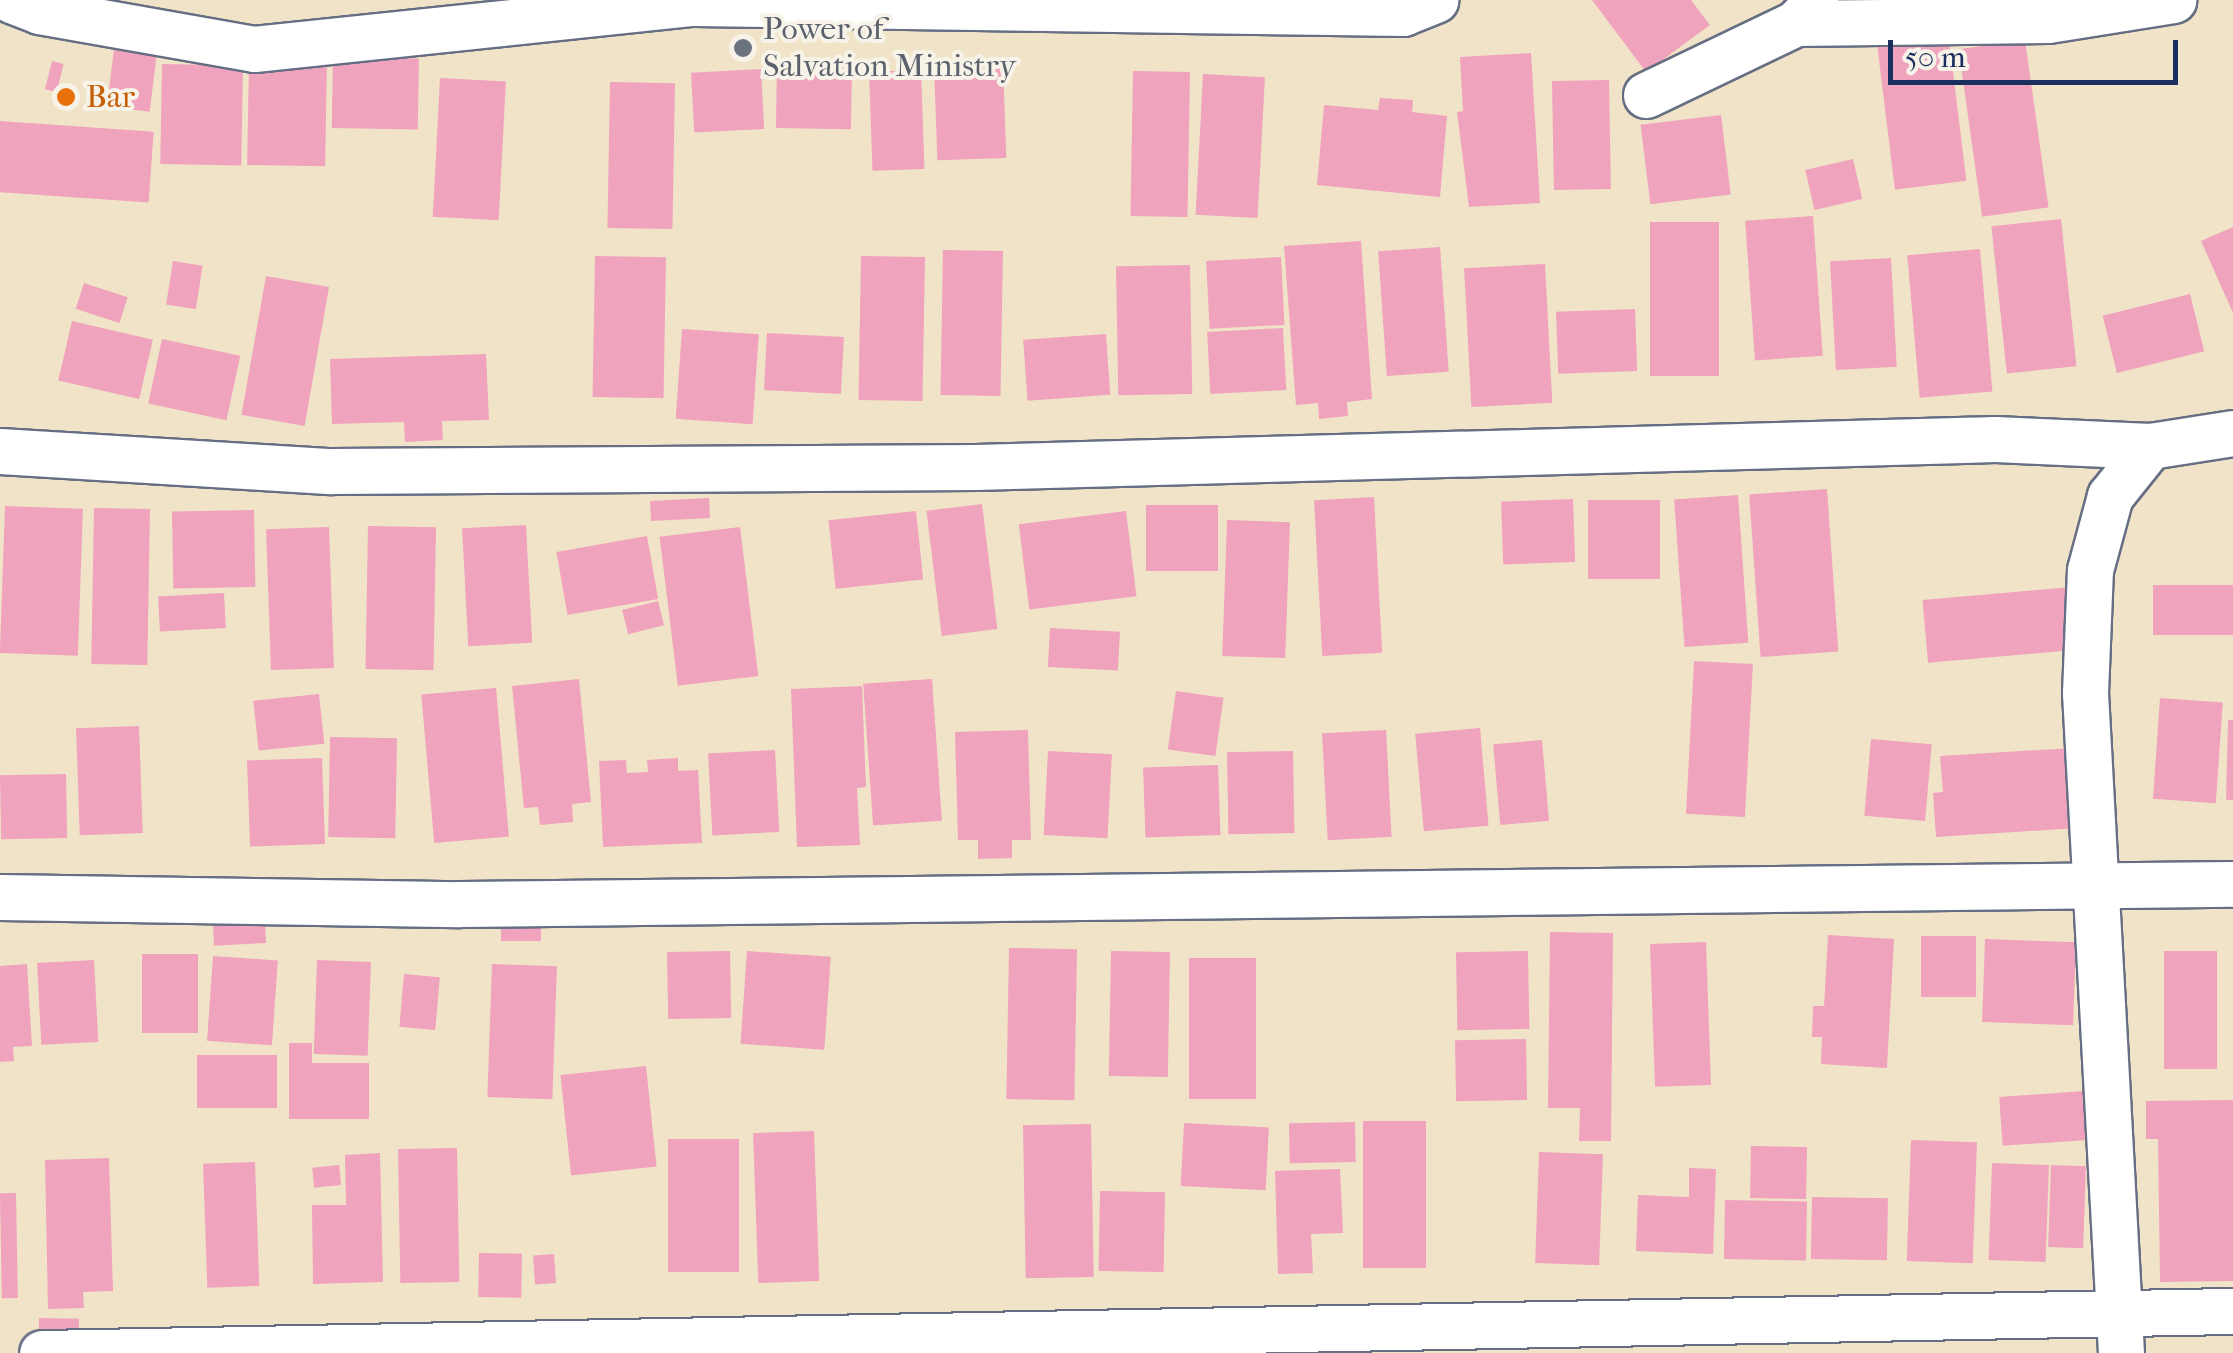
<!DOCTYPE html>
<style>
body{margin:0}
#map{position:relative;width:2233px;height:1353px;overflow:hidden;background:#f1e3c7;font-family:"IM FELL French Canon",serif}
div>[style]{position:absolute}
[style*='--x']{left:calc(var(--x)*1px);top:calc(var(--y)*1px);width:calc(var(--w)*1px);rotate:calc(var(--a)*1deg)}
.building>*{inset:0;background:#f0a3bd;transform-origin:0 0}
.roads{filter:drop-shadow(2px 0 #666e83) drop-shadow(-2px 0 #666e83) drop-shadow(0 2px #666e83) drop-shadow(0 -2px #666e83)}
.street>*{height:45px;margin:-22.5px;padding:0 22.5px;transform-origin:22.5px;border-radius:22.5px;background:#fff}
.dots>*{width:28px;height:28px;translate:-50% -50%;box-sizing:border-box;border:5px solid #f7f3e8;border-radius:50%}
span{translate:-50% -50%;white-space:nowrap;text-align:center;line-height:1.15;-webkit-text-stroke:8px #f7f3e8;paint-order:stroke}
.worship-label{font-size:32px;color:#5b616d}
.left{translate:0 -50%;text-align:left}
.food-label{font-size:32px;color:#c56008}
.scale{position:absolute;left:1888px;top:40px;width:290px;height:45px;box-sizing:border-box;border:5px solid #1b2f5e;border-top:0;padding-left:12px;font-size:30px;line-height:35px;white-space:nowrap;color:#1b2f5e;-webkit-text-stroke:8px #f7f3e8;paint-order:stroke}
</style>
<div id="map">
<div class="building">
<div style="clip-path:polygon(1592px 0,1691px 0,1710px 25px,1646px 72px)"></div>
<div style="left:1948px;top:31px;width:151px;height:72px;rotate:83deg"></div>
<div style="left:116px;top:33px;width:43px;height:74px;rotate:7deg"></div>
<div style="left:2025px;top:40px;width:169px;height:67px;rotate:82deg"></div>
<div style="clip-path:polygon(1531px 53px,1540px 203px,1469px 207px,1457px 112px,1463px 111px,1460px 57px)"></div>
<div style="left:333px;top:57px;width:86px;height:71px;rotate:1deg"></div>
<div style="left:249px;top:60px;width:78px;height:105px;rotate:1deg"></div>
<div style="left:52px;top:61px;width:12px;height:29px;rotate:14deg"></div>
<div style="left:1003px;top:63px;width:95px;height:69px;rotate:88deg"></div>
<div style="left:162px;top:64px;width:81px;height:100px;rotate:1deg"></div>
<div style="left:777px;top:66px;width:75px;height:62px;rotate:1deg"></div>
<div style="left:761px;top:69px;width:60px;height:70px;rotate:87deg"></div>
<div style="left:921px;top:70px;width:99px;height:52px;rotate:88deg"></div>
<div style="left:1133px;top:71px;width:57px;height:145px;rotate:1deg"></div>
<div style="left:1203px;top:74px;width:62px;height:141px;rotate:3deg"></div>
<div style="left:440px;top:78px;width:66px;height:139px;rotate:3deg"></div>
<div style="left:1609px;top:80px;width:109px;height:57px;rotate:89deg"></div>
<div style="left:610px;top:82px;width:65px;height:146px;rotate:1deg"></div>
<div style="clip-path:polygon(1380px 98px,1413px 100px,1412px 112px,1447px 116px,1440px 197px,1317px 185px,1324px 105px,1378px 110px)"></div>
<div style="left:1721px;top:115px;width:80px;height:81px;rotate:83deg"></div>
<div style="left:0;top:121px;width:154px;height:71px;rotate:4deg"></div>
<div style="left:1853px;top:159px;width:41px;height:49px;rotate:77deg"></div>
<div style="left:1813px;top:216px;width:140px;height:68px;rotate:86deg"></div>
<div style="left:2061px;top:219px;width:148px;height:70px;rotate:84deg"></div>
<div style="left:1719px;top:222px;width:154px;height:69px;rotate:90deg"></div>
<div style="clip-path:polygon(2233px 227px,2233px 313px,2201px 241px)"></div>
<div style="clip-path:polygon(1361px 241px,1372px 399px,1347px 402px,1348px 416px,1319px 419px,1318px 403px,1296px 405px,1284px 246px)"></div>
<div style="left:1440px;top:247px;width:125px;height:62px;rotate:86deg"></div>
<div style="left:1980px;top:249px;width:143px;height:73px;rotate:85deg"></div>
<div style="left:943px;top:250px;width:60px;height:145px;rotate:1deg"></div>
<div style="left:595px;top:256px;width:71px;height:141px;rotate:1deg"></div>
<div style="left:861px;top:256px;width:64px;height:144px;rotate:1deg"></div>
<div style="left:1281px;top:257px;width:68px;height:75px;rotate:87deg"></div>
<div style="left:1891px;top:258px;width:109px;height:61px;rotate:87deg"></div>
<div style="left:173px;top:261px;width:30px;height:44px;rotate:9deg"></div>
<div style="left:1545px;top:264px;width:139px;height:81px;rotate:87deg"></div>
<div style="left:1190px;top:265px;width:129px;height:74px;rotate:89deg"></div>
<div style="left:266px;top:276px;width:64px;height:141px;rotate:10deg"></div>
<div style="left:84px;top:283px;width:46px;height:27px;rotate:18deg"></div>
<div style="left:2190px;top:294px;width:59px;height:90px;rotate:76deg"></div>
<div style="left:1635px;top:309px;width:62px;height:79px;rotate:88deg"></div>
<div style="left:72px;top:321px;width:83px;height:61px;rotate:13deg"></div>
<div style="left:1283px;top:328px;width:62px;height:76px;rotate:87deg"></div>
<div style="left:682px;top:329px;width:77px;height:90px;rotate:4deg"></div>
<div style="left:767px;top:333px;width:77px;height:57px;rotate:3deg"></div>
<div style="left:1106px;top:334px;width:61px;height:83px;rotate:86deg"></div>
<div style="left:162px;top:339px;width:80px;height:66px;rotate:12deg"></div>
<div style="clip-path:polygon(486px 354px,489px 420px,442px 421px,443px 440px,405px 442px,404px 422px,332px 424px,330px 359px)"></div>
<div style="left:1827px;top:489px;width:163px;height:78px;rotate:86deg"></div>
<div style="left:1738px;top:495px;width:148px;height:64px;rotate:86deg"></div>
<div style="left:1374px;top:497px;width:156px;height:60px;rotate:87deg"></div>
<div style="left:709px;top:498px;width:20px;height:59px;rotate:87deg"></div>
<div style="left:1573px;top:499px;width:63px;height:72px;rotate:88deg"></div>
<div style="left:1588px;top:500px;width:72px;height:79px"></div>
<div style="left:982px;top:504px;width:126px;height:56px;rotate:83deg"></div>
<div style="left:1146px;top:505px;width:72px;height:66px"></div>
<div style="left:5px;top:506px;width:78px;height:147px;rotate:2deg"></div>
<div style="left:94px;top:508px;width:56px;height:156px;rotate:1deg"></div>
<div style="left:254px;top:510px;width:77px;height:82px;rotate:89deg"></div>
<div style="left:916px;top:511px;width:69px;height:88px;rotate:84deg"></div>
<div style="left:1126px;top:511px;width:86px;height:108px;rotate:83deg"></div>
<div style="left:1227px;top:520px;width:63px;height:136px;rotate:2deg"></div>
<div style="left:526px;top:525px;width:118px;height:64px;rotate:87deg"></div>
<div style="left:368px;top:526px;width:68px;height:143px;rotate:1deg"></div>
<div style="left:329px;top:527px;width:141px;height:63px;rotate:88deg"></div>
<div style="left:740px;top:527px;width:150px;height:81px;rotate:83deg"></div>
<div style="left:647px;top:536px;width:64px;height:92px;rotate:80deg"></div>
<div style="left:2233px;top:585px;width:50px;height:80px;rotate:90deg"></div>
<div style="left:2071px;top:587px;width:63px;height:149px;rotate:85deg"></div>
<div style="left:224px;top:593px;width:35px;height:66px;rotate:87deg"></div>
<div style="left:658px;top:601px;width:25px;height:37px;rotate:76deg"></div>
<div style="left:1050px;top:628px;width:70px;height:39px;rotate:3deg"></div>
<div style="left:1694px;top:661px;width:59px;height:153px;rotate:3deg"></div>
<div style="clip-path:polygon(579px 679px,591px 802px,572px 804px,573px 822px,540px 825px,538px 807px,524px 808px,512px 686px)"></div>
<div style="left:932px;top:679px;width:142px;height:69px;rotate:86deg"></div>
<div style="clip-path:polygon(862px 686px,866px 787px,857px 788px,860px 845px,797px 847px,791px 689px)"></div>
<div style="left:496px;top:688px;width:149px;height:75px;rotate:85deg"></div>
<div style="left:1176px;top:691px;width:48px;height:59px;rotate:8deg"></div>
<div style="left:319px;top:694px;width:50px;height:66px;rotate:84deg"></div>
<div style="left:2160px;top:698px;width:63px;height:101px;rotate:4deg"></div>
<div style="clip-path:polygon(2228px 720px,2233px 720px,2233px 800px,2226px 800px)"></div>
<div style="left:139px;top:726px;width:107px;height:63px;rotate:88deg"></div>
<div style="left:1480px;top:728px;width:98px;height:65px;rotate:85deg"></div>
<div style="clip-path:polygon(1028px 730px,1031px 840px,1012px 840px,1012px 858px,978px 859px,978px 840px,958px 840px,955px 732px)"></div>
<div style="left:1386px;top:730px;width:107px;height:64px;rotate:87deg"></div>
<div style="left:330px;top:737px;width:67px;height:100px;rotate:1deg"></div>
<div style="left:1871px;top:739px;width:61px;height:77px;rotate:5deg"></div>
<div style="left:1542px;top:740px;width:81px;height:49px;rotate:85deg"></div>
<div style="clip-path:polygon(2072px 748px,2078px 828px,1936px 837px,1933px 793px,1943px 792px,1940px 756px)"></div>
<div style="left:775px;top:750px;width:82px;height:67px;rotate:87deg"></div>
<div style="left:1048px;top:751px;width:64px;height:84px;rotate:3deg"></div>
<div style="left:1293px;top:751px;width:82px;height:66px;rotate:89deg"></div>
<div style="left:322px;top:758px;width:86px;height:75px;rotate:88deg"></div>
<div style="clip-path:polygon(678px 758px,678px 771px,698px 770px,702px 843px,603px 847px,599px 761px,626px 760px,627px 773px,648px 772px,647px 760px)"></div>
<div style="left:1218px;top:765px;width:70px;height:75px;rotate:88deg"></div>
<div style="left:66px;top:774px;width:64px;height:66px;rotate:89deg"></div>
<div style="left:541px;top:919px;width:22px;height:40px;rotate:90deg"></div>
<div style="left:265px;top:923px;width:20px;height:52px;rotate:87deg"></div>
<div style="clip-path:polygon(1550px 932px,1613px 933px,1611px 1141px,1579px 1141px,1580px 1108px,1548px 1108px)"></div>
<div style="clip-path:polygon(1828px 935px,1894px 939px,1887px 1068px,1821px 1064px,1822px 1037px,1812px 1037px,1813px 1006px,1824px 1006px)"></div>
<div style="left:1921px;top:936px;width:55px;height:61px"></div>
<div style="left:1985px;top:939px;width:91px;height:83px;rotate:2deg"></div>
<div style="left:1706px;top:942px;width:143px;height:56px;rotate:88deg"></div>
<div style="left:1009px;top:948px;width:68px;height:151px;rotate:1deg"></div>
<div style="left:730px;top:951px;width:67px;height:63px;rotate:89deg"></div>
<div style="left:747px;top:951px;width:84px;height:93px;rotate:4deg"></div>
<div style="left:1111px;top:951px;width:59px;height:125px;rotate:1deg"></div>
<div style="left:1528px;top:951px;width:78px;height:72px;rotate:89deg"></div>
<div style="left:2164px;top:951px;width:53px;height:118px"></div>
<div style="left:142px;top:954px;width:56px;height:79px"></div>
<div style="left:213px;top:956px;width:65px;height:85px;rotate:4deg"></div>
<div style="left:1189px;top:958px;width:67px;height:141px"></div>
<div style="left:94px;top:960px;width:82px;height:57px;rotate:87deg"></div>
<div style="left:317px;top:960px;width:54px;height:94px;rotate:2deg"></div>
<div style="clip-path:polygon(27px 964px,32px 1046px,13px 1047px,14px 1061px,0 1062px,0 966px)"></div>
<div style="left:492px;top:964px;width:65px;height:133px;rotate:2deg"></div>
<div style="left:404px;top:974px;width:36px;height:53px;rotate:5deg"></div>
<div style="left:1526px;top:1039px;width:61px;height:71px;rotate:89deg"></div>
<div style="clip-path:polygon(289px 1043px,312px 1043px,312px 1063px,369px 1063px,369px 1119px,289px 1119px)"></div>
<div style="left:197px;top:1055px;width:80px;height:53px"></div>
<div style="left:646px;top:1066px;width:101px;height:86px;rotate:84deg"></div>
<div style="left:2084px;top:1091px;width:49px;height:85px;rotate:86deg"></div>
<div style="clip-path:polygon(2233px 1100px,2233px 1281px,2160px 1282px,2158px 1139px,2146px 1139px,2146px 1101px)"></div>
<div style="left:1363px;top:1121px;width:63px;height:147px"></div>
<div style="left:1355px;top:1122px;width:40px;height:66px;rotate:89deg"></div>
<div style="left:1184px;top:1123px;width:85px;height:63px;rotate:3deg"></div>
<div style="left:1091px;top:1124px;width:153px;height:68px;rotate:89deg"></div>
<div style="left:814px;top:1131px;width:150px;height:61px;rotate:88deg"></div>
<div style="left:739px;top:1139px;width:133px;height:71px;rotate:90deg"></div>
<div style="left:1911px;top:1140px;width:66px;height:121px;rotate:2deg"></div>
<div style="left:1751px;top:1146px;width:56px;height:52px;rotate:1deg"></div>
<div style="left:457px;top:1148px;width:134px;height:59px;rotate:89deg"></div>
<div style="left:1539px;top:1152px;width:64px;height:111px;rotate:2deg"></div>
<div style="clip-path:polygon(380px 1153px,383px 1282px,313px 1284px,312px 1205px,346px 1205px,345px 1155px)"></div>
<div style="clip-path:polygon(109px 1158px,113px 1291px,83px 1292px,84px 1308px,48px 1309px,45px 1160px)"></div>
<div style="left:255px;top:1162px;width:124px;height:52px;rotate:88deg"></div>
<div style="left:1992px;top:1163px;width:57px;height:97px;rotate:2deg"></div>
<div style="left:339px;top:1165px;width:20px;height:27px;rotate:84deg"></div>
<div style="left:2051px;top:1165px;width:35px;height:82px;rotate:2deg"></div>
<div style="clip-path:polygon(1689px 1168px,1716px 1169px,1713px 1254px,1636px 1251px,1638px 1195px,1689px 1197px)"></div>
<div style="clip-path:polygon(1340px 1169px,1343px 1233px,1311px 1234px,1313px 1273px,1278px 1274px,1275px 1171px)"></div>
<div style="left:1100px;top:1191px;width:65px;height:80px;rotate:1deg"></div>
<div style="left:16px;top:1193px;width:105px;height:16px;rotate:89deg"></div>
<div style="left:1812px;top:1197px;width:76px;height:62px;rotate:1deg"></div>
<div style="left:1725px;top:1200px;width:82px;height:59px;rotate:1deg"></div>
<div style="left:479px;top:1253px;width:43px;height:44px;rotate:1deg"></div>
<div style="left:554px;top:1254px;width:29px;height:21px;rotate:86deg"></div>
<div style="left:39px;top:1318px;width:40px;height:28px;rotate:1deg"></div>
</div>
<div class="roads">
<div class="street">
<div style="--x:11;--y:0;--w:30;--a:21"></div>
<div style="--x:39;--y:11;--w:218;--a:10"></div>
<div style="--x:254;--y:49;--w:443;--a:-6"></div>
<div style="--x:695;--y:3;--w:708;--a:0.81"></div>
<div style="--x:1403;--y:13;--w:35;--a:-22"></div>
<div style="--x:1796;--y:23;--w:252;--a:-0.7"></div>
<div style="--x:2048;--y:20;--w:127;--a:-9.1"></div>
<div style="--x:1646;--y:95;--w:166;--a:-25.6"></div>
<div style="--x:1796;--y:23;--w:28;--a:-46"></div>
<div style="--x:0;--y:451;--w:332;--a:3.5"></div>
<div style="--x:331;--y:471;--w:644;--a:-0.36"></div>
<div style="--x:975;--y:467;--w:1020;--a:-1.57"></div>
<div style="--x:1995;--y:439;--w:155;--a:2.6"></div>
<div style="--x:2150;--y:446;--w:84;--a:-8.9"></div>
<div style="--x:0;--y:897;--w:459;--a:0.9"></div>
<div style="--x:459;--y:904;--w:1774;--a:-0.65"></div>
<div style="--x:42;--y:1353;--w:2191;--a:-1.1"></div>
<div style="--x:2121;--y:1353;--w:661;--a:-93.12"></div>
<div style="--x:2085;--y:693;--w:123;--a:-87.7"></div>
<div style="--x:2090;--y:570;--w:77;--a:-74.9"></div>
<div style="--x:2110;--y:496;--w:64;--a:-51.3"></div>
</div>
</div>
<div class="dots">
<div style="left:743px;top:48px;background:#6b7280"></div>
<div style="left:66px;top:97px;background:#e8710a"></div>
</div>
<div class="worship-label">
<span class="left" style="left:763px;top:48px">Power of<br>Salvation Ministry</span>
</div>
<div class="food-label">
<span class="left" style="left:86px;top:97px">Bar</span>
</div>
<div class="scale">50 m</div>
</div>
